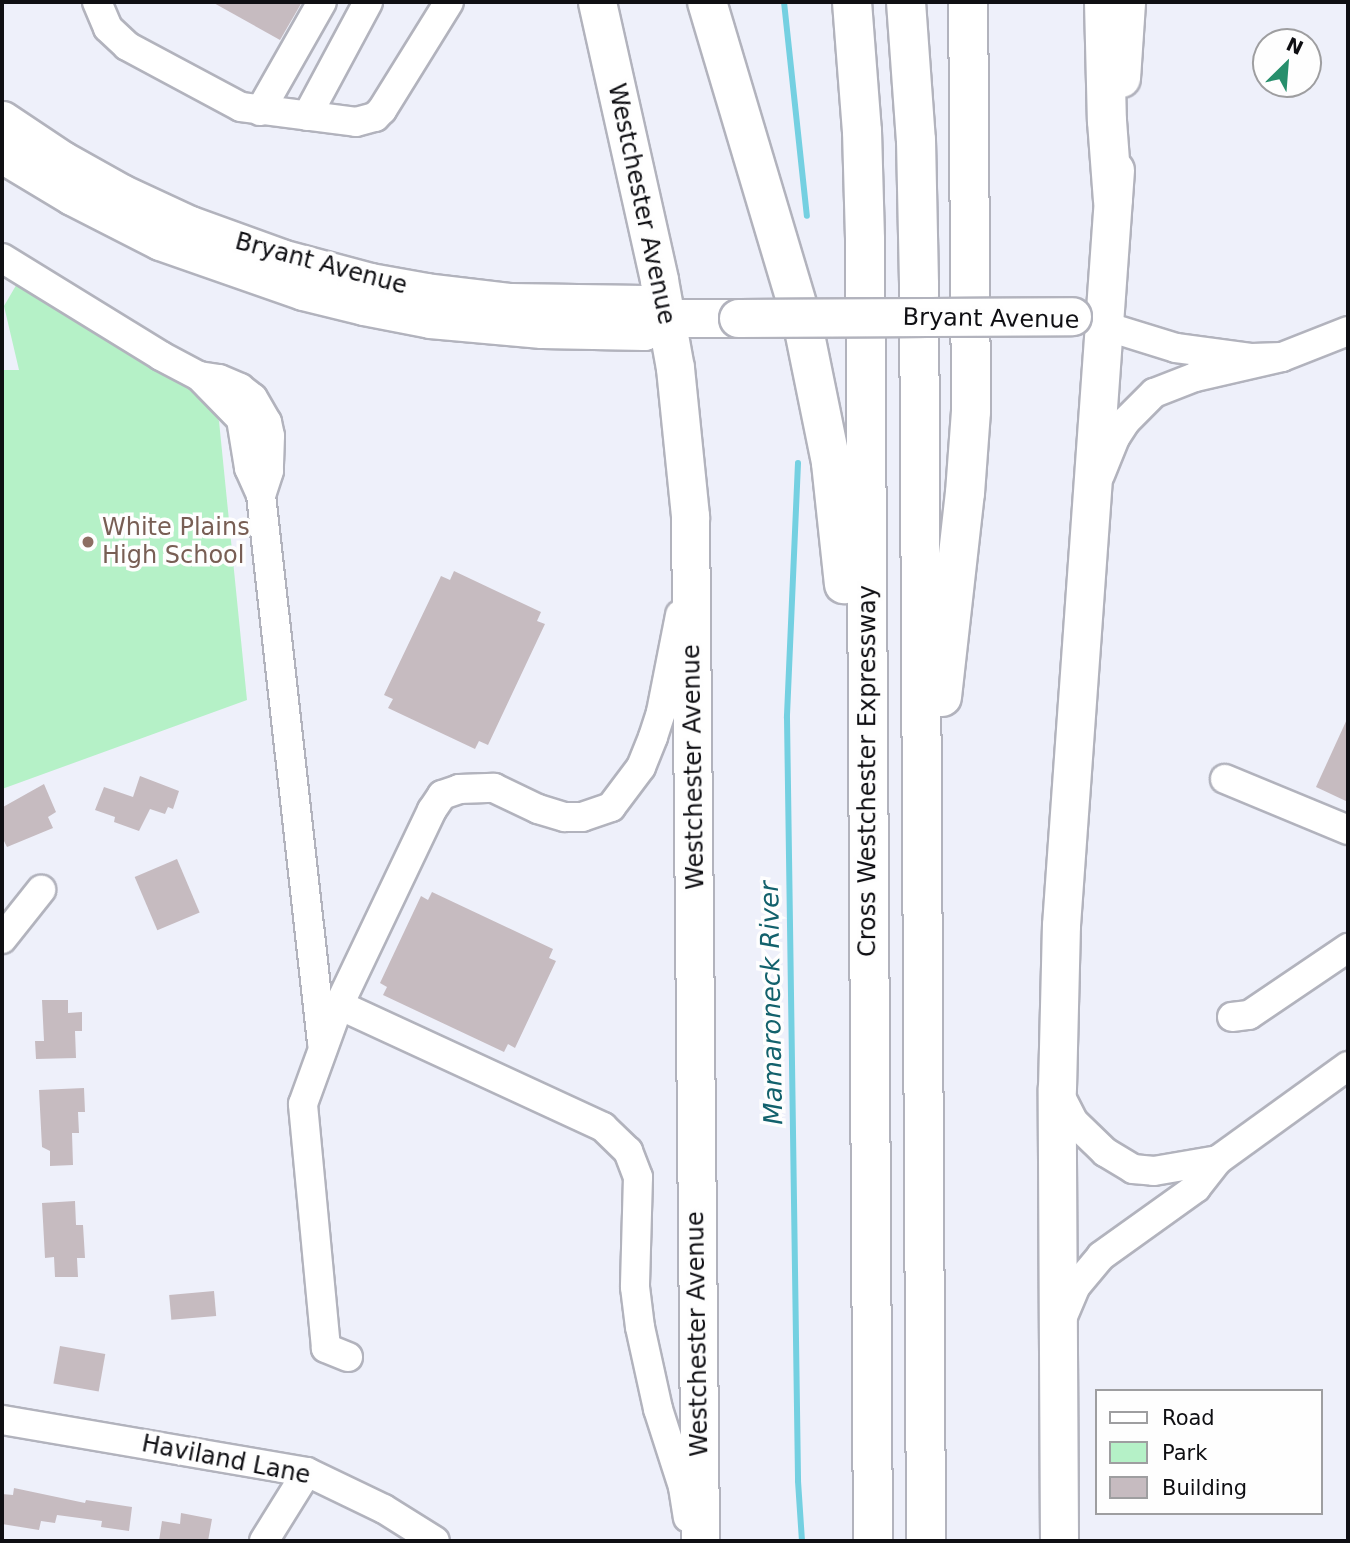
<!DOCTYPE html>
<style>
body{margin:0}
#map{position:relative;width:1350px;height:1543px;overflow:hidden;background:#eef0fa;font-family:"DejaVu Sans",sans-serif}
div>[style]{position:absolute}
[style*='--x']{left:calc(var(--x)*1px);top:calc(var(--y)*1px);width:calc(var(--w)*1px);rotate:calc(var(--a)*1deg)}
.green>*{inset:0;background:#b5f1c7}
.stream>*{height:6px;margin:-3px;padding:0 3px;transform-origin:3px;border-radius:3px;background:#74d0e1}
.building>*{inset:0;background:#c6bbc0;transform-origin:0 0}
.roads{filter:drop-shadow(2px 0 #b2b3bd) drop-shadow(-2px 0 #b2b3bd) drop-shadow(0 2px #b2b3bd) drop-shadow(0 -2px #b2b3bd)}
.minor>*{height:28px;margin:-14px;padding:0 14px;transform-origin:14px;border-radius:14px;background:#fff}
.major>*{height:37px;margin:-18.5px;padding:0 18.5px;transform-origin:18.5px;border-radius:18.5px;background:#fff}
.highway>*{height:38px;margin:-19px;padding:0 19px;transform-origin:19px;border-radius:19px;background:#fff}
.bridges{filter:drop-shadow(2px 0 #b2b3bd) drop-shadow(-2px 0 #b2b3bd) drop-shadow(0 2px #b2b3bd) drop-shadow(0 -2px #b2b3bd)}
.major-bridge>*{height:37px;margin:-18.5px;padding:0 18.5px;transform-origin:18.5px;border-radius:18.5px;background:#fff}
.dots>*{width:19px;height:19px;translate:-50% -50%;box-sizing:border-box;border:4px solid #fefefe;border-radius:50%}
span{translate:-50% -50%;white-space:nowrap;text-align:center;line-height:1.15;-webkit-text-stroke:7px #fefefe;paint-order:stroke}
.street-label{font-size:24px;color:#0f0f13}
.education-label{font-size:24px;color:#785e54}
.left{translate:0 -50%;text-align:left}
.water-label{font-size:26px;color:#12616c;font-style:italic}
.frame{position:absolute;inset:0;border:4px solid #0f0f13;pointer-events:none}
.legend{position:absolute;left:1095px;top:1389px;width:228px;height:126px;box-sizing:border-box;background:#fefefe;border:2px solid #9e9ea0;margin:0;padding:9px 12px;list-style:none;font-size:21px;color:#0f0f13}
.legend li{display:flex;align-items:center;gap:14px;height:35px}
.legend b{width:35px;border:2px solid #9e9ea0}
.north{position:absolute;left:1252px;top:28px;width:70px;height:70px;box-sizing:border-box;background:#fefefe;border:2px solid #9e9ea0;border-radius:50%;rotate:25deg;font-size:19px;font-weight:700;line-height:28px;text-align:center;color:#0f0f13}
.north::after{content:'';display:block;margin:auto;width:24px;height:32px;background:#278f6c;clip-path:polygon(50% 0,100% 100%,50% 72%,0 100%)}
</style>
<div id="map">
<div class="green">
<div style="clip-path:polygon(18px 282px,196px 388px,219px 421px,247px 700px,2px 789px,2px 370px,19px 370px,4px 306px)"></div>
</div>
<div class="stream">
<div style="--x:784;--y:2;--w:215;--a:83.9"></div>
<div style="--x:798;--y:463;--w:255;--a:92.5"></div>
<div style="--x:787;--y:718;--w:763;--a:89.17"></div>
<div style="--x:798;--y:1481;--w:60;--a:86.2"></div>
</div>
<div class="building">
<div style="clip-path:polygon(212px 2px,302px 2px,280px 40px)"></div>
<div style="clip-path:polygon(454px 571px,541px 612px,537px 621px,545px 624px,488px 745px,479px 741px,475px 749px,388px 708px,393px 699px,384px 695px,441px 576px,450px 580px)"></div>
<div style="clip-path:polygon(1348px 717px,1348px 802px,1316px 787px)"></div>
<div style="clip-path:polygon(140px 776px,179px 791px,173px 809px,168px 807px,165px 814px,150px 809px,139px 831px,114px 822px,115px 817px,95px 810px,104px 787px,133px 797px)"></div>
<div style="clip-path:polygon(44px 784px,56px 812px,48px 817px,53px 828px,7px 847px,2px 837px,3px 807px)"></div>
<div style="left:177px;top:859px;width:58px;height:46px;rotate:67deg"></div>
<div style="clip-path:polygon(432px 892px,553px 949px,549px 958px,556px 961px,515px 1048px,508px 1044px,504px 1052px,383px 995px,387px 987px,380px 983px,421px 896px,428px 900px)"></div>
<div style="clip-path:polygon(42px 1000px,68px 1000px,68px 1013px,82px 1012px,82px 1031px,75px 1031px,76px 1058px,36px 1059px,35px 1041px,44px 1041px)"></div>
<div style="clip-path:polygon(84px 1088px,85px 1112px,78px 1112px,79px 1133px,72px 1133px,73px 1165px,50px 1166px,50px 1151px,42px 1147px,39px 1090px)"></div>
<div style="clip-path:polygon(75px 1201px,76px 1225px,83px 1225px,85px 1258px,77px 1258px,78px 1277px,55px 1277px,54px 1257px,45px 1258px,42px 1203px)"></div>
<div style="left:214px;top:1291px;width:25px;height:45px;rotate:85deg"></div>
<div style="left:60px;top:1346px;width:46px;height:38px;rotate:10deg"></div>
<div style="clip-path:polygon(14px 1488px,85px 1503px,86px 1500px,132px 1507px,129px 1531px,101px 1527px,102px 1521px,57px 1515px,55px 1523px,41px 1521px,39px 1530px,2px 1524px,2px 1494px,13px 1495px)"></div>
<div style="clip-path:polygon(181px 1513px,212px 1519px,208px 1541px,159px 1541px,162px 1521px,180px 1524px)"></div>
</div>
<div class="roads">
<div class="minor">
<div style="--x:97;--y:2;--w:28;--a:67"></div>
<div style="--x:108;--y:28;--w:26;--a:43"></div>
<div style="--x:127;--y:46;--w:129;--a:28.2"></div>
<div style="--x:241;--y:107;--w:116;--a:7.4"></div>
<div style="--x:356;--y:122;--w:20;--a:-15"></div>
<div style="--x:375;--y:117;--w:10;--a:-45"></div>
<div style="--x:382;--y:110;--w:127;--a:-58.2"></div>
<div style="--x:260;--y:111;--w:125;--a:-60.4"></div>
<div style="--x:307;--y:116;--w:129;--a:-61.8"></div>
<div style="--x:2;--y:258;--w:187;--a:31.6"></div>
<div style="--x:161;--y:356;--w:43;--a:27.8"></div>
<div style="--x:199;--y:376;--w:20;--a:9"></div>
<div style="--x:219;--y:379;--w:23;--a:23"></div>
<div style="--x:240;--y:388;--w:16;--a:38"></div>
<div style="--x:253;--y:398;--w:28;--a:60"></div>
<div style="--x:267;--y:422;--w:14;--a:78"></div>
<div style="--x:270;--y:436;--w:35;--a:92"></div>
<div style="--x:269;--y:471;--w:25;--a:108"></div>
<div style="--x:1105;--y:326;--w:74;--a:17.2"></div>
<div style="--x:1176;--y:348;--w:77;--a:7.5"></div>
<div style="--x:1252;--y:358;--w:30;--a:-2"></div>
<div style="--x:1282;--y:357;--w:71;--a:-21.5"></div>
<div style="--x:199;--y:376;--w:60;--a:45.7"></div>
<div style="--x:241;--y:419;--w:50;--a:80.7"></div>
<div style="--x:249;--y:468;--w:30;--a:66"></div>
<div style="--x:261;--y:495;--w:550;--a:83.64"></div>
<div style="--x:1100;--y:475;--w:40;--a:-68"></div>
<div style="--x:1115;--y:438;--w:20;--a:-57"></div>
<div style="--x:1126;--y:421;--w:40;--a:-45"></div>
<div style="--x:1154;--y:393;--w:44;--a:-21.3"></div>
<div style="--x:1195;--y:377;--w:89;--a:-12.9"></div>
<div style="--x:1225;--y:779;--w:133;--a:22.5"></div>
<div style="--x:2;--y:939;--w:63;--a:-51.5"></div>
<div style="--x:339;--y:1005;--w:291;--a:24.8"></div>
<div style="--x:603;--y:1127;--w:35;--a:44"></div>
<div style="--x:628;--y:1151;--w:28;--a:69"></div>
<div style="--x:638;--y:1177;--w:110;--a:91.6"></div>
<div style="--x:635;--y:1287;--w:40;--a:82.9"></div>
<div style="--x:640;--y:1327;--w:84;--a:77.6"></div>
<div style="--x:658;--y:1409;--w:82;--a:72.2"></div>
<div style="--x:683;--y:1487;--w:31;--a:81"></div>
<div style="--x:1232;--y:1017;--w:17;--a:-7"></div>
<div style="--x:1249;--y:1015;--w:120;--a:-34.1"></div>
<div style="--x:1058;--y:1091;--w:34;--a:63"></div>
<div style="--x:1073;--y:1121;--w:45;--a:44.1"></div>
<div style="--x:1105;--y:1152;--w:33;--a:31"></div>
<div style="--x:1133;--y:1169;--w:21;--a:5"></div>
<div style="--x:1154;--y:1171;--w:65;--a:-9.8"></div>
<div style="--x:1061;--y:1321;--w:38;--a:-67"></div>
<div style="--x:1076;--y:1286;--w:39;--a:-50"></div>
<div style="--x:1101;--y:1256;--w:117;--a:-35.6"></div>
<div style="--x:1196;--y:1188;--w:36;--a:-52"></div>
<div style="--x:1218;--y:1160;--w:160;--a:-35.9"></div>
<div style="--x:348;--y:1357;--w:24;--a:-158"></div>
<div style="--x:326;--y:1348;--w:245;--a:-95.4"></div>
<div style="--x:303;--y:1104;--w:105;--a:-70"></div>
<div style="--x:339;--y:1005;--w:216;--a:-64.5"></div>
<div style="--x:432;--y:810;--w:18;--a:-56"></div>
<div style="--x:442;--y:795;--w:18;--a:-19"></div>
<div style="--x:459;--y:789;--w:35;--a:-2"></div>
<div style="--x:494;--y:788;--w:49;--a:25.5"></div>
<div style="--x:538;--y:809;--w:28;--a:17"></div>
<div style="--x:565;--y:817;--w:17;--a:0"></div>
<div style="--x:582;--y:817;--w:31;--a:-19"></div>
<div style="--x:611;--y:807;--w:50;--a:-53.1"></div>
<div style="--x:641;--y:767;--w:32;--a:-68"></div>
<div style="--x:653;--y:737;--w:26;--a:-72"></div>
<div style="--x:661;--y:712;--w:99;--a:-78.9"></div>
<div style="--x:2;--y:1420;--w:309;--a:9.7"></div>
<div style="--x:307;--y:1472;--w:85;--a:25.7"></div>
<div style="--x:384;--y:1509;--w:60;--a:32.1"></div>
<div style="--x:264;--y:1541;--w:81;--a:-58.1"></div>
</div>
<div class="major">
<div style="--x:597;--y:2;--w:285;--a:77.4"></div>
<div style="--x:659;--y:280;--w:89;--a:79.7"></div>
<div style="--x:675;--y:368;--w:149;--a:84.2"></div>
<div style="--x:690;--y:516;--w:1025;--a:89.44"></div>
<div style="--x:1121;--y:78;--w:76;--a:-86.2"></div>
<div style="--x:2;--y:120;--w:72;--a:33.7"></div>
<div style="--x:62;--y:160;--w:68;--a:29.2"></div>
<div style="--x:121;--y:193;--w:76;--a:24.9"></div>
<div style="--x:190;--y:225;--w:97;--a:19.9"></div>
<div style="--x:281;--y:258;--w:92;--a:15.1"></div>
<div style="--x:370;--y:282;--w:57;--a:10.1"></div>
<div style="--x:426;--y:292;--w:85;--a:6.8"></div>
<div style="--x:510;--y:302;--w:134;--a:0.9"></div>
<div style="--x:644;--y:304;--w:26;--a:32"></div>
<div style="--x:2;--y:154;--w:82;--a:31"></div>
<div style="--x:72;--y:196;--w:99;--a:27.1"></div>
<div style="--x:160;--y:241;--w:151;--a:19.3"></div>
<div style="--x:303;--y:291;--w:63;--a:13.8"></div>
<div style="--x:364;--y:306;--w:67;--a:11.1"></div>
<div style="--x:430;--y:319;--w:112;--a:5.1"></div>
<div style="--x:542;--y:329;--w:102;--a:1.1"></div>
<div style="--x:644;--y:331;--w:26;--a:-31"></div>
<div style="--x:666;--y:318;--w:72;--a:0"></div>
<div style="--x:1059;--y:1541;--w:453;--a:-90.3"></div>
<div style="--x:1057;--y:1088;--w:163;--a:-88.6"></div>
<div style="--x:1061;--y:925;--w:757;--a:-85.91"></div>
</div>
<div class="highway">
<div style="--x:707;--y:2;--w:332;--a:73.4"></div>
<div style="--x:802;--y:320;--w:146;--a:78.5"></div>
<div style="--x:831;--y:463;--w:122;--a:83.9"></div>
<div style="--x:852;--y:2;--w:129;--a:85.6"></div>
<div style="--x:862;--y:131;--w:109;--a:88.4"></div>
<div style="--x:865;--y:240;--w:1301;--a:89.65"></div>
<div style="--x:906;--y:2;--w:138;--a:85.9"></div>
<div style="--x:916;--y:140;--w:145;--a:88.8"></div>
<div style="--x:919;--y:285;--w:1256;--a:89.68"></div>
<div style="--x:1104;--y:2;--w:119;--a:88.6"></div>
<div style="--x:1107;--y:121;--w:79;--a:85.7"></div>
<div style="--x:942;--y:697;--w:205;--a:-83.6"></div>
<div style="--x:965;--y:493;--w:81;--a:-85.8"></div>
<div style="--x:971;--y:412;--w:410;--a:-90.4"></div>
</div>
</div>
<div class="bridges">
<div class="major-bridge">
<div style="--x:738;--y:318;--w:334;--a:-0.3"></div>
</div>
</div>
<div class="dots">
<div style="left:88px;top:542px;background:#8d6e63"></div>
</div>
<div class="street-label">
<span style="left:641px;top:204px;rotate:78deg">Westchester Avenue</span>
<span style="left:321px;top:264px;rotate:15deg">Bryant Avenue</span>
<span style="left:991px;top:319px;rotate:1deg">Bryant Avenue</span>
<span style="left:694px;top:767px;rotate:-91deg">Westchester Avenue</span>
<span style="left:868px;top:771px;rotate:-90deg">Cross Westchester Expressway</span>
<span style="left:698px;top:1334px;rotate:-91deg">Westchester Avenue</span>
<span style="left:226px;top:1460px;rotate:11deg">Haviland Lane</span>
</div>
<div class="education-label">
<span class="left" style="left:102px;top:542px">White Plains<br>High School</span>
</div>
<div class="water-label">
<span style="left:772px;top:1003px;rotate:-91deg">Mamaroneck River</span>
</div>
<div class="frame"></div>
<ul class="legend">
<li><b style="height:9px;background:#fff"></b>Road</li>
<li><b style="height:19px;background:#b5f1c7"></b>Park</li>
<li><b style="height:19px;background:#c6bbc0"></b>Building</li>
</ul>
<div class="north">N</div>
</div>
